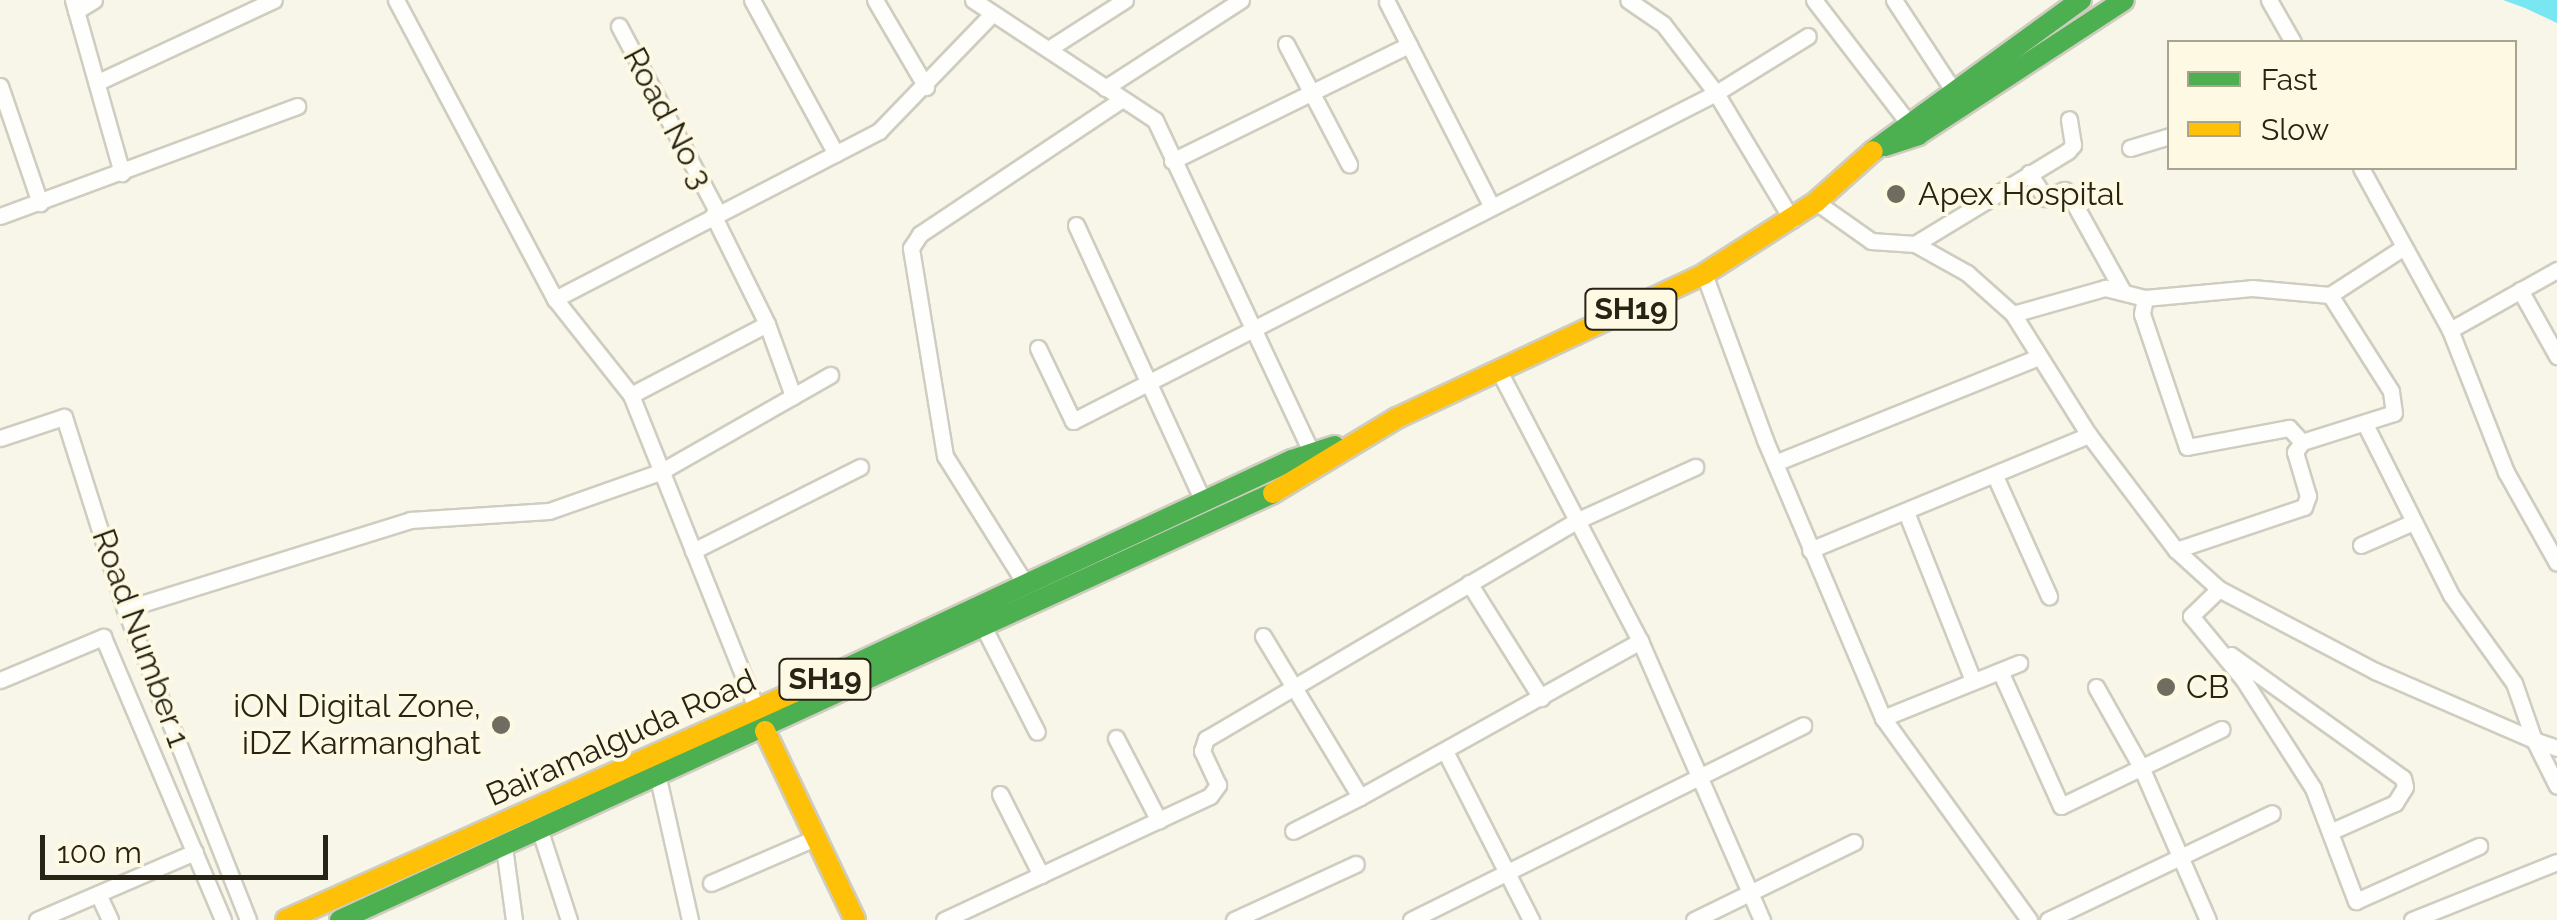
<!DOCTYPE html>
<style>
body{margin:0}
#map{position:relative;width:2557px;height:920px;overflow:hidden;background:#f8f5e9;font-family:Raleway,sans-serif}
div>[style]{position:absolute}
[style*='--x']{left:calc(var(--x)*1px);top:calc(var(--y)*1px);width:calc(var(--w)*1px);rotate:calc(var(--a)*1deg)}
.water>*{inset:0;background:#79e7f2}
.roads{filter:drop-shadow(2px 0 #cfccc0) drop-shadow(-2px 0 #cfccc0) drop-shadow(0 2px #cfccc0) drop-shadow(0 -2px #cfccc0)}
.street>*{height:15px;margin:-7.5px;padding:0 7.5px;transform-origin:7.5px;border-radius:7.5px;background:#fefefc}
.fast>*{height:20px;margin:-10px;padding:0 10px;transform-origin:10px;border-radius:10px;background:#4caf50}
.slow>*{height:20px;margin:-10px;padding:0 10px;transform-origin:10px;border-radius:10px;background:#ffc107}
.dots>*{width:28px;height:28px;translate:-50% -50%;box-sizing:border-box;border:5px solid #fef9e3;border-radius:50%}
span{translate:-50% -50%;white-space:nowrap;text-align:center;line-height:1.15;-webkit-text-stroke:8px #fef9e3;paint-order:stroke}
.shield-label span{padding:2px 8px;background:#fef9e3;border:2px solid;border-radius:8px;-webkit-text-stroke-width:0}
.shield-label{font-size:30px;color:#272416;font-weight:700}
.street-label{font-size:32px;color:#272416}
.poi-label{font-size:32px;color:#272416}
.left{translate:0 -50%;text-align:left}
.right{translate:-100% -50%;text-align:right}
.legend{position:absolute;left:2167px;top:40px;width:350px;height:130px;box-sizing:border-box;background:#fef9e3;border:2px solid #a8a491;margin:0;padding:12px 18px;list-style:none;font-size:30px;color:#272416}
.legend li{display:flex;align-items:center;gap:20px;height:50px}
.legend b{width:50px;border:2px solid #a8a491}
.scale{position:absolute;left:40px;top:835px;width:288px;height:45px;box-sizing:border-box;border:5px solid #272416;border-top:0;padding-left:12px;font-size:30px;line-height:35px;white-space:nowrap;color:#272416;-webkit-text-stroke:8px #fef9e3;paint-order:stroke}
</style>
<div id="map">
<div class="water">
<div style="clip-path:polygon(2503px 0,2557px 0,2557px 23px,2525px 8px)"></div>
</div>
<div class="roads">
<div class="street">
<div style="--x:73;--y:0;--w:180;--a:74.2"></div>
<div style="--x:396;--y:0;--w:339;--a:62"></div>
<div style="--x:555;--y:299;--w:122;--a:51.6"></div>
<div style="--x:631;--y:395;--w:339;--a:68.2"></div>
<div style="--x:752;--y:0;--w:175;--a:61.4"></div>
<div style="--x:875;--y:0;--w:101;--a:59.6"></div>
<div style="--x:973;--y:0;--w:218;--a:33.4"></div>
<div style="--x:1155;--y:120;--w:369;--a:64.8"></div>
<div style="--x:1814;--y:0;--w:153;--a:52.5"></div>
<div style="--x:1894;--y:0;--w:108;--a:56.8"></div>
<div style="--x:2269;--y:0;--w:48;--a:60.3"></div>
<div style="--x:1387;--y:2;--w:230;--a:62.9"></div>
<div style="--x:76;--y:11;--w:21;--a:-31"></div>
<div style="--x:619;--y:26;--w:209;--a:62.1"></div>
<div style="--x:1286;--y:44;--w:136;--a:62.3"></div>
<div style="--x:1050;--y:48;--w:89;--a:-32.6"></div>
<div style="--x:98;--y:82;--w:194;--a:-25"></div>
<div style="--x:0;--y:86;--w:124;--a:71.1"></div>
<div style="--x:1105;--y:88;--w:162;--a:-32.9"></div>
<div style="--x:2130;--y:148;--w:42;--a:-16.7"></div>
<div style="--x:1172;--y:161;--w:264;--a:-26.1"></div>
<div style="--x:2361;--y:168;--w:185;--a:61.2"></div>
<div style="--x:2450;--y:330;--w:123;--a:-29.3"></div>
<div style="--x:2029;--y:173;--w:30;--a:57"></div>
<div style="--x:2045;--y:198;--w:21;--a:-23"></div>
<div style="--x:2064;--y:190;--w:8;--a:45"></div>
<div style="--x:2070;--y:196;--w:107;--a:61"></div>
<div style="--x:1816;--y:202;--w:67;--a:35.3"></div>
<div style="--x:1871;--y:241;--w:44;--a:3.9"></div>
<div style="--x:1915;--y:244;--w:60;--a:29.1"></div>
<div style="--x:1967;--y:273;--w:62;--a:41.7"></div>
<div style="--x:2013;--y:314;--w:143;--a:57.9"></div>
<div style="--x:2089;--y:435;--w:144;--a:52.9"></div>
<div style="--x:2176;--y:550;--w:58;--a:42.2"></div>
<div style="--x:2219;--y:589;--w:176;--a:27.7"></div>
<div style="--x:2375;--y:671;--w:173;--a:23.5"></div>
<div style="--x:2534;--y:740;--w:51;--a:63.4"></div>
<div style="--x:713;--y:215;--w:122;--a:63.6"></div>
<div style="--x:767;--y:324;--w:77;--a:70.1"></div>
<div style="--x:0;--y:216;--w:317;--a:-20.3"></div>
<div style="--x:1792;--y:220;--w:148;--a:-120.9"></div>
<div style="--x:1716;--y:93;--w:108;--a:-31.8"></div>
<div style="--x:1076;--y:225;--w:304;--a:65.3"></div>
<div style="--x:1915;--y:244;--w:179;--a:-31.3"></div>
<div style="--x:2068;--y:151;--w:8;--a:-50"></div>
<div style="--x:2073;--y:145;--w:26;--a:-99"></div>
<div style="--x:1704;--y:274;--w:177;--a:69.8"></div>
<div style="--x:1765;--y:440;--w:302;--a:67"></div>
<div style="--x:1883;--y:718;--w:249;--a:54.1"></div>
<div style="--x:2520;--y:290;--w:76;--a:60.7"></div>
<div style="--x:2145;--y:298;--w:16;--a:101"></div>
<div style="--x:2142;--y:314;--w:140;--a:71.3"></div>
<div style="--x:2187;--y:447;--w:104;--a:-10.6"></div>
<div style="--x:2289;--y:428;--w:19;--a:47"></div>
<div style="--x:555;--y:299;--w:365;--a:-27.4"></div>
<div style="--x:879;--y:131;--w:161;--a:-46"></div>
<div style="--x:2013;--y:314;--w:96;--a:-15.8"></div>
<div style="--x:2105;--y:288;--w:41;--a:14"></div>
<div style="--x:2145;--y:298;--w:107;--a:-5.3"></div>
<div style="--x:2252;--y:288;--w:78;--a:5.1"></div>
<div style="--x:2330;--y:295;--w:88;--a:-33"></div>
<div style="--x:2450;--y:330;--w:153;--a:68.5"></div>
<div style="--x:2506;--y:472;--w:104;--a:60.7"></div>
<div style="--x:1038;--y:348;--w:81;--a:64.4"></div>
<div style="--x:1073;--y:421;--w:722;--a:-27.03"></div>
<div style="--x:1716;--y:93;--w:87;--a:-127.5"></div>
<div style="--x:1663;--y:24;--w:42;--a:-145.6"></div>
<div style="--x:1500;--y:373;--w:302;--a:62.4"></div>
<div style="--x:1640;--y:641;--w:305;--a:66.4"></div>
<div style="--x:631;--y:395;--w:153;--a:-27.6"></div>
<div style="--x:2366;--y:426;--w:189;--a:63.3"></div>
<div style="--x:2451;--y:595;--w:108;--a:54.4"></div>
<div style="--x:2514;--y:683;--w:60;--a:70.7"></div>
<div style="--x:2534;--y:740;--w:24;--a:19"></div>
<div style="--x:0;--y:438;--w:67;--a:-18.2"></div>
<div style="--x:64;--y:417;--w:201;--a:72.4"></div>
<div style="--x:125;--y:609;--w:334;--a:68.4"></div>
<div style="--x:1775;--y:463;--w:284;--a:-21.9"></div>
<div style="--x:1995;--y:476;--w:132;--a:65.8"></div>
<div style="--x:1906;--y:512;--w:181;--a:68.3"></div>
<div style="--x:2361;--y:545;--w:55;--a:-23.7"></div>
<div style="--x:1810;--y:550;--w:302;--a:-22.4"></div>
<div style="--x:2176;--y:550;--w:135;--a:-18.6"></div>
<div style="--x:2304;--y:507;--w:12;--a:-70"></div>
<div style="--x:2308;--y:496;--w:46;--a:-106.5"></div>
<div style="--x:2295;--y:452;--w:12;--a:-55"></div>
<div style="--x:2302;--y:442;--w:96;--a:-17.5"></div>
<div style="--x:2394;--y:413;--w:22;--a:-98"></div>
<div style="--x:2391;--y:391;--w:114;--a:-122.4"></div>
<div style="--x:693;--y:551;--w:187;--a:-26.7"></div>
<div style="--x:1469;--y:583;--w:136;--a:57.9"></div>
<div style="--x:1026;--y:585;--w:152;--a:-122.1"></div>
<div style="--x:945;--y:456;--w:211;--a:-99.3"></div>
<div style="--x:911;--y:248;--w:17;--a:-57"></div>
<div style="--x:920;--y:234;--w:242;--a:-33.7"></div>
<div style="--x:2219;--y:589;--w:39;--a:136"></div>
<div style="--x:2191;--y:616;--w:82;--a:50.5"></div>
<div style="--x:2243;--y:679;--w:130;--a:57.3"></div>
<div style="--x:2313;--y:788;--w:121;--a:69.2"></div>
<div style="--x:2356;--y:901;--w:135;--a:-24.1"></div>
<div style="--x:125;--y:609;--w:299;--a:-17.3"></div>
<div style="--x:410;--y:520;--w:139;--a:-3.7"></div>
<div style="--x:549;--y:511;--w:118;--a:-19.4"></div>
<div style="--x:660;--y:472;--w:196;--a:-29.7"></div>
<div style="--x:985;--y:630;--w:114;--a:63"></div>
<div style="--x:1263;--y:636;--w:188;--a:58.9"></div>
<div style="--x:1360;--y:797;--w:75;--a:153.1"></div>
<div style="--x:2231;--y:655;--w:211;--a:35.6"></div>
<div style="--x:2403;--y:778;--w:9;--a:77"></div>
<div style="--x:2405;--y:787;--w:19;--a:122"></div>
<div style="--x:2395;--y:803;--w:71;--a:156"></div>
<div style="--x:2000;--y:671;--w:148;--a:65.7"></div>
<div style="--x:2061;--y:806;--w:178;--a:-25.6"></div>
<div style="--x:0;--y:680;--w:112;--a:-22.7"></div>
<div style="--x:103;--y:637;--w:307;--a:67"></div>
<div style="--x:2096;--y:687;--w:92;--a:60.6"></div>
<div style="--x:2141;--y:767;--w:167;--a:66.4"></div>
<div style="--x:1883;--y:718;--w:147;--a:-22"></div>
<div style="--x:1116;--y:738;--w:93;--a:62.6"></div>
<div style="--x:1445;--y:751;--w:190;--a:63"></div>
<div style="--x:658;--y:778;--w:146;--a:77.3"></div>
<div style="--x:1000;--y:794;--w:91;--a:63.2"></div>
<div style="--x:1360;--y:797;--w:321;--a:-29.1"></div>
<div style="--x:540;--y:831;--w:94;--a:72"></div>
<div style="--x:504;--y:847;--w:74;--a:82.2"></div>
<div style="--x:711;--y:883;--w:113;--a:-23.4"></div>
<div style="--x:98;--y:894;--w:29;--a:65"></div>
<div style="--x:37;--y:920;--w:172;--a:-23.3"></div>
<div style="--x:944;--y:920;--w:293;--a:-25"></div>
<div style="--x:1210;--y:796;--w:14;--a:-54"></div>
<div style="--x:1218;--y:785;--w:38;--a:-115"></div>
<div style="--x:1202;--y:751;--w:13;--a:-72"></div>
<div style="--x:1206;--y:739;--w:429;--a:-30.5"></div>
<div style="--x:1576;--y:521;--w:131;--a:-24.4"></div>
<div style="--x:1234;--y:920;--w:134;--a:-24.7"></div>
<div style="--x:1411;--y:920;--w:438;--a:-26.4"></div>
<div style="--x:1694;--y:920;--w:178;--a:-26"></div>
<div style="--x:2048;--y:920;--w:248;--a:-25.5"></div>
<div style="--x:2412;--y:920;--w:156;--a:-21.8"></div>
</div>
<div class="fast">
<div style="--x:1885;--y:146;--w:35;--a:-18"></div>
<div style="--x:1918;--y:135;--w:246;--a:-33.2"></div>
<div style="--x:1873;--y:151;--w:257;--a:-36"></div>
<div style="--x:806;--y:687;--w:536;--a:-25.04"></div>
<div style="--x:1292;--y:460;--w:45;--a:-18"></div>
<div style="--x:340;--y:920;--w:1026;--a:-24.59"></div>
</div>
<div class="slow">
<div style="--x:1273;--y:493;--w:145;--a:-31.2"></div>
<div style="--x:1397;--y:418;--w:339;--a:-25.1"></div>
<div style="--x:1704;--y:274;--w:133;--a:-32.7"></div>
<div style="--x:1816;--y:202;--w:76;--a:-41.8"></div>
<div style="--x:765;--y:731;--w:209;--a:64.5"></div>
<div style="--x:286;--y:920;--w:570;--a:-24.14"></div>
</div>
</div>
<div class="dots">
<div style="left:1896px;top:194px;background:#706d60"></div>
<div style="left:2166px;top:687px;background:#706d60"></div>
<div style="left:501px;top:725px;background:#706d60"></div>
</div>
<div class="shield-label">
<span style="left:1631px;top:309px">SH19</span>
<span style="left:825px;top:679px">SH19</span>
</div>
<div class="street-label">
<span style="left:668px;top:118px;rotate:62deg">Road No 3</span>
<span style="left:141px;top:638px;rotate:70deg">Road Number 1</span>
<span style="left:621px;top:738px;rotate:-24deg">Bairamalguda Road</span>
</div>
<div class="poi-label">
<span class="left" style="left:1918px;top:194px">Apex Hospital</span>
<span class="left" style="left:2186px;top:687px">CB</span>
<span class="right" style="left:481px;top:725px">iON Digital Zone,<br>iDZ Karmanghat</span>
</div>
<ul class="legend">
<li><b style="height:12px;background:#4caf50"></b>Fast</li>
<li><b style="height:12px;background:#ffc107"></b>Slow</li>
</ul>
<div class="scale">100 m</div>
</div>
